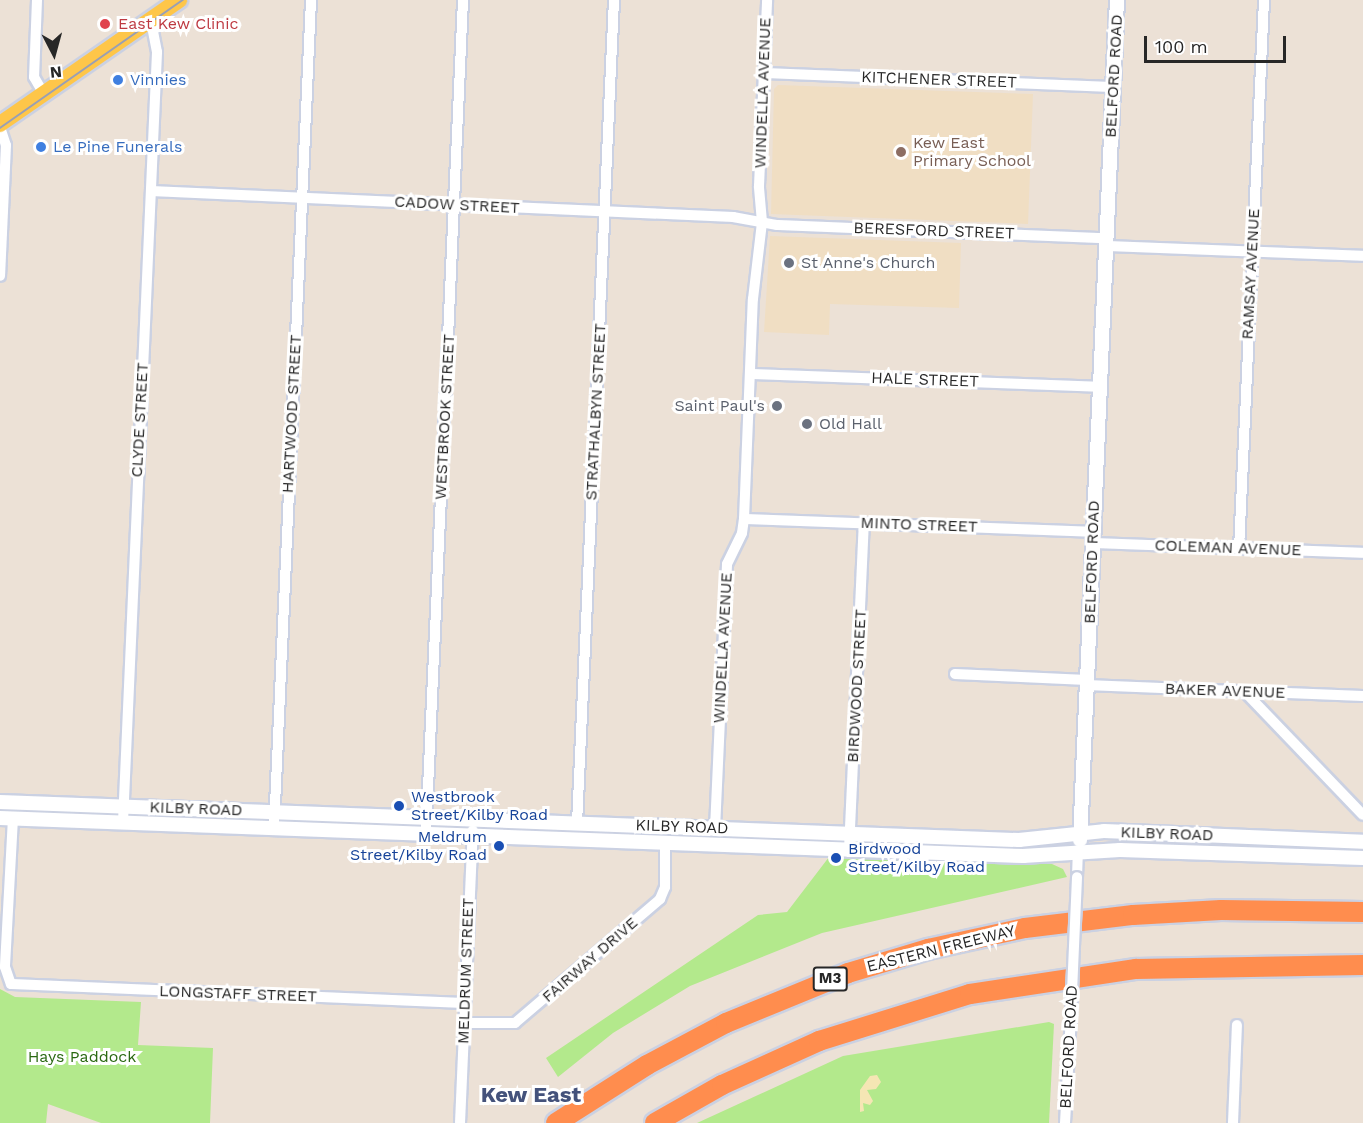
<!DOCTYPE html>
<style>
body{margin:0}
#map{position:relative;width:1363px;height:1123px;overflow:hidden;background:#ece1d6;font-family:"Work Sans",sans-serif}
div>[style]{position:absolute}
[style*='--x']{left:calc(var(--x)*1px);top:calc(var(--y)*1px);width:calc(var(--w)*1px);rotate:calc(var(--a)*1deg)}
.education>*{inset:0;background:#f0dec3}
.green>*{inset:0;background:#b3e98c}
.sand>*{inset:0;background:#f5e6b4}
.roads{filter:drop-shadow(2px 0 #cbd1e2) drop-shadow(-2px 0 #cbd1e2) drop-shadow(0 2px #cbd1e2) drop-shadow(0 -2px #cbd1e2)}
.minor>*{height:10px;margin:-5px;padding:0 5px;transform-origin:5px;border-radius:5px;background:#fff}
.tertiary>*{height:14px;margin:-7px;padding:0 7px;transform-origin:7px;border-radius:7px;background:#fff}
.primary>*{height:16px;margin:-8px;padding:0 8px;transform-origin:8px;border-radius:8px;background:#fec649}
.motorway>*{height:20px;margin:-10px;padding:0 10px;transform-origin:10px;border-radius:10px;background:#ff8d4e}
.tram>*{height:1.5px;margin:-0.75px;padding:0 0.75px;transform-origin:0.75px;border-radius:0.75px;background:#999fb4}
.bridges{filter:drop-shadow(2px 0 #cbd1e2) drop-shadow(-2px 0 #cbd1e2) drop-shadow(0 2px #cbd1e2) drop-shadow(0 -2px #cbd1e2)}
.minor-bridge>*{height:10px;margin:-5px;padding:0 5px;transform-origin:5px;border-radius:5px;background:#fff}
.dots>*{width:16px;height:16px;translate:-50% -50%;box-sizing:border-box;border:3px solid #fff;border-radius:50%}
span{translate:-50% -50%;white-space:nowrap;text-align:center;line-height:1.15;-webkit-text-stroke:6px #fff;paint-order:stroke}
.shield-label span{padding:2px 4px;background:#fff;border:2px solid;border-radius:4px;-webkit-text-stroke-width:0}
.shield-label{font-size:15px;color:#272727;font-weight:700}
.health-label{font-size:16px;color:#be3a42}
.left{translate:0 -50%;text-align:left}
.street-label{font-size:16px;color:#272727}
.shop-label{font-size:16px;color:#366cbe}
.education-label{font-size:16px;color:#785e54}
.worship-label{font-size:16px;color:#5b616d}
.right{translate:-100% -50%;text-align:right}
.transit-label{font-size:16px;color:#164399}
.park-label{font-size:16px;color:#2a6912}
.district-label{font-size:22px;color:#44527b;font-weight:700}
.north{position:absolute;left:24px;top:24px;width:60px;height:60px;-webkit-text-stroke:4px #fff;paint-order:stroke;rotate:174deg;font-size:16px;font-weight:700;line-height:24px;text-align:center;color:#272727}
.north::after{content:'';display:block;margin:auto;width:21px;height:27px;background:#272727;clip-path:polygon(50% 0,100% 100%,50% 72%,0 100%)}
.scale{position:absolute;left:1144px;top:36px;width:142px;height:27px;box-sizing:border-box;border:3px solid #272727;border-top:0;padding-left:8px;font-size:18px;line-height:21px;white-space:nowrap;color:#272727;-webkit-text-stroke:4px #fff;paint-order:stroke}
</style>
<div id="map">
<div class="education">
<div style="clip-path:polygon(778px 85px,1033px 94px,1028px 224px,771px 214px,774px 89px)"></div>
<div style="clip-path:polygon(770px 236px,961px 243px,959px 308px,830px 304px,829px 335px,764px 332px)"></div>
</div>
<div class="green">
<div style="clip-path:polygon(829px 857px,1052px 864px,1063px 869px,1067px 877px,822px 933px,690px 986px,613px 1033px,558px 1077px,546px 1058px,758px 915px,787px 912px)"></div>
<div style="clip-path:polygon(0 989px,15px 997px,141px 1002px,138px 1045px,213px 1048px,210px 1123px,101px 1123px,48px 1104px,46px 1123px,0 1123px)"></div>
<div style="clip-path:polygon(1049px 1022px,1054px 1024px,1049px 1123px,697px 1123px,843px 1056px)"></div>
</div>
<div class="sand">
<div style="clip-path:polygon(870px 1076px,877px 1075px,881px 1082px,876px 1089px,867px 1090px,873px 1101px,870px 1105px,863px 1103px,864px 1111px,860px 1112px,860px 1090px)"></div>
</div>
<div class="roads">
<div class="minor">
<div style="--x:37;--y:0;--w:77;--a:92.2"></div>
<div style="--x:34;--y:77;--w:20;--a:60"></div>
<div style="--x:764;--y:73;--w:349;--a:2.3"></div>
<div style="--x:0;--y:127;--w:19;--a:72"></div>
<div style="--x:6;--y:145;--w:131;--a:92.6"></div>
<div style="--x:151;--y:191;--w:583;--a:2.56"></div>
<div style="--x:733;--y:217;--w:45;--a:10.3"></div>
<div style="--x:777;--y:225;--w:329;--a:2.3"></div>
<div style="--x:1106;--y:246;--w:257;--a:2.2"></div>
<div style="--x:751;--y:374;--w:349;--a:2.1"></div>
<div style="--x:744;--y:519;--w:349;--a:2.1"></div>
<div style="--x:1092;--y:543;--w:271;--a:2.1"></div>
<div style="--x:1239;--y:549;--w:550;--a:-87.39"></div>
<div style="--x:955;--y:674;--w:132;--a:2.6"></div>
<div style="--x:1086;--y:685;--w:277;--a:2.3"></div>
<div style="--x:1245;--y:692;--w:170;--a:46.2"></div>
<div style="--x:13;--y:818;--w:149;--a:93.1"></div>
<div style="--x:5;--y:967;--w:18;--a:71"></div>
<div style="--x:11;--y:984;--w:454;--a:2.4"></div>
<div style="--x:123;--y:822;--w:771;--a:-87.47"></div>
<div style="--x:157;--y:52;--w:33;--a:-101"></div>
<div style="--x:577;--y:824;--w:825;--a:-87.43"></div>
<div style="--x:274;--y:828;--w:829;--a:-87.44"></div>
<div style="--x:715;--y:829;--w:265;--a:-87.4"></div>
<div style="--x:727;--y:564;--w:34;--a:-64"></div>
<div style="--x:742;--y:533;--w:14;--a:-82"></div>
<div style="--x:744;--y:519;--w:220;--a:-87.7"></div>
<div style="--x:753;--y:299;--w:78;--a:-83.3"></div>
<div style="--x:762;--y:222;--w:36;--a:-95"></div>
<div style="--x:759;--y:186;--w:186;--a:-87.5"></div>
<div style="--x:426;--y:834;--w:835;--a:-87.46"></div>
<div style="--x:849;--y:850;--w:327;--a:-87.4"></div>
<div style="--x:1077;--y:877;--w:26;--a:-88"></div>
<div style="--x:464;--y:1023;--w:51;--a:0"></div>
<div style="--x:515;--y:1023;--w:191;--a:-40.5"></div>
<div style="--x:660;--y:899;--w:13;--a:-67"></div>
<div style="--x:665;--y:887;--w:44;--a:-90"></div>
<div style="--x:460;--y:1123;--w:293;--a:-87.5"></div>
<div style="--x:1065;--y:1123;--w:108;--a:-86.8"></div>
<div style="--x:1233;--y:1123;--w:98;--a:-87.7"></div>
</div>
<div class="tertiary">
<div style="--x:0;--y:802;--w:1020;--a:2.14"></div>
<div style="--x:1019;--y:840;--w:85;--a:-6"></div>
<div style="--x:1104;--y:831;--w:259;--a:2.4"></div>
<div style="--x:0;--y:818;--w:1024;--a:2.13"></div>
<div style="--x:1023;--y:856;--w:97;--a:-3.5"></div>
<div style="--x:1120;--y:850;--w:243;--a:1.9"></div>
<div style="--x:1080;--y:840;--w:841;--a:-87.48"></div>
</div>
<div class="primary">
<div style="--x:0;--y:124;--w:218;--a:-34.7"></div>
</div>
<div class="motorway">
<div style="--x:556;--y:1123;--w:108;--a:-32.5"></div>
<div style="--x:647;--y:1065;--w:89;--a:-28"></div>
<div style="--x:726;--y:1023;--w:132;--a:-22.3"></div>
<div style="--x:848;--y:973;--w:84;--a:-16.7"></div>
<div style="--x:928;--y:949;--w:99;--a:-12.2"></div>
<div style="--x:1025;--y:928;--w:109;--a:-6.9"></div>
<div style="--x:1133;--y:915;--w:88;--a:-3.3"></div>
<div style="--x:1221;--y:910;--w:142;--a:0.8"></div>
<div style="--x:655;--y:1123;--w:77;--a:-29.6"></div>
<div style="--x:722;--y:1085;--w:107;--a:-24.4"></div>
<div style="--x:819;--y:1041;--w:158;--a:-17.3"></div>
<div style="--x:970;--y:994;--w:168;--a:-8.6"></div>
<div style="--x:1136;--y:969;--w:227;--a:-1"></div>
</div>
</div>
<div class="tram">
<div style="--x:0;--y:128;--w:223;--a:-35"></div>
</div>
<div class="bridges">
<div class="minor-bridge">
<div style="--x:1071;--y:1015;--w:138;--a:-87.5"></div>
</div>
</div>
<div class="dots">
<div style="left:105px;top:24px;background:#e0444e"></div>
<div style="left:118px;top:80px;background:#3f7fe0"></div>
<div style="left:41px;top:147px;background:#3f7fe0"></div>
<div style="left:901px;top:152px;background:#8d6e63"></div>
<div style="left:789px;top:263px;background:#6b7280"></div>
<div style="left:777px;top:406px;background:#6b7280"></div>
<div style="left:807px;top:424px;background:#6b7280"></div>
<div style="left:399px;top:806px;background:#1a4fb4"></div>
<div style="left:499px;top:846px;background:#1a4fb4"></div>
<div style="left:836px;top:858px;background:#1a4fb4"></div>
</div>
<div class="shield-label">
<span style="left:830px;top:979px">M3</span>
</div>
<div class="health-label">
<span class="left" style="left:118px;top:24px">East Kew Clinic</span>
</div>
<div class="street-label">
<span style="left:1114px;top:76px;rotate:-87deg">BELFORD ROAD</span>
<span style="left:939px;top:80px;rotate:2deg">KITCHENER STREET</span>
<span style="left:763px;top:93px;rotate:-88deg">WINDELLA AVENUE</span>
<span style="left:457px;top:205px;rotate:3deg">CADOW STREET</span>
<span style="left:934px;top:231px;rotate:2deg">BERESFORD STREET</span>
<span style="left:1251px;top:274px;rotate:-87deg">RAMSAY AVENUE</span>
<span style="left:925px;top:380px;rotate:2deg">HALE STREET</span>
<span style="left:596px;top:412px;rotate:-87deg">STRATHALBYN STREET</span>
<span style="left:292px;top:414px;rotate:-87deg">HARTWOOD STREET</span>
<span style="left:445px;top:417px;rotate:-87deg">WESTBROOK STREET</span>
<span style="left:140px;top:420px;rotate:-87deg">CLYDE STREET</span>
<span style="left:919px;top:525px;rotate:2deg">MINTO STREET</span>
<span style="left:1228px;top:548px;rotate:2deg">COLEMAN AVENUE</span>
<span style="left:1092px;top:562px;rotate:-88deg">BELFORD ROAD</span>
<span style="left:723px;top:648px;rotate:-87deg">WINDELLA AVENUE</span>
<span style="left:857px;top:686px;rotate:-87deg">BIRDWOOD STREET</span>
<span style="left:1225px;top:691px;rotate:2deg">BAKER AVENUE</span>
<span style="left:196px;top:809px;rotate:2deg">KILBY ROAD</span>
<span style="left:682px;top:827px;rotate:2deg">KILBY ROAD</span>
<span style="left:1167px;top:834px;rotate:2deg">KILBY ROAD</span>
<span style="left:941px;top:949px;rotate:-14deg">EASTERN FREEWAY</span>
<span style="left:590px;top:960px;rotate:-41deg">FAIRWAY DRIVE</span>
<span style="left:466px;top:971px;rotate:-88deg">MELDRUM STREET</span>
<span style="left:238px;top:994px;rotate:2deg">LONGSTAFF STREET</span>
<span style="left:1069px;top:1047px;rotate:-87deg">BELFORD ROAD</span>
</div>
<div class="shop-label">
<span class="left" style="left:130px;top:80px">Vinnies</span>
<span class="left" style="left:53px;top:147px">Le Pine Funerals</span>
</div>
<div class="education-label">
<span class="left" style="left:913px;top:152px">Kew East<br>Primary School</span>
</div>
<div class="worship-label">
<span class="left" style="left:801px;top:263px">St Anne's Church</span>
<span class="right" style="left:765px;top:406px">Saint Paul's</span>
<span class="left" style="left:819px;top:424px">Old Hall</span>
</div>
<div class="transit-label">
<span class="left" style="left:411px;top:806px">Westbrook<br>Street/Kilby Road</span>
<span class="right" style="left:487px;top:846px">Meldrum<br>Street/Kilby Road</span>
<span class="left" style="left:848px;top:858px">Birdwood<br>Street/Kilby Road</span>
</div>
<div class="park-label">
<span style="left:82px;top:1057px">Hays Paddock</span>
</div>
<div class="district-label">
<span style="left:531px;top:1095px">Kew East</span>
</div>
<div class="north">N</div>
<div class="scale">100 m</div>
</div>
